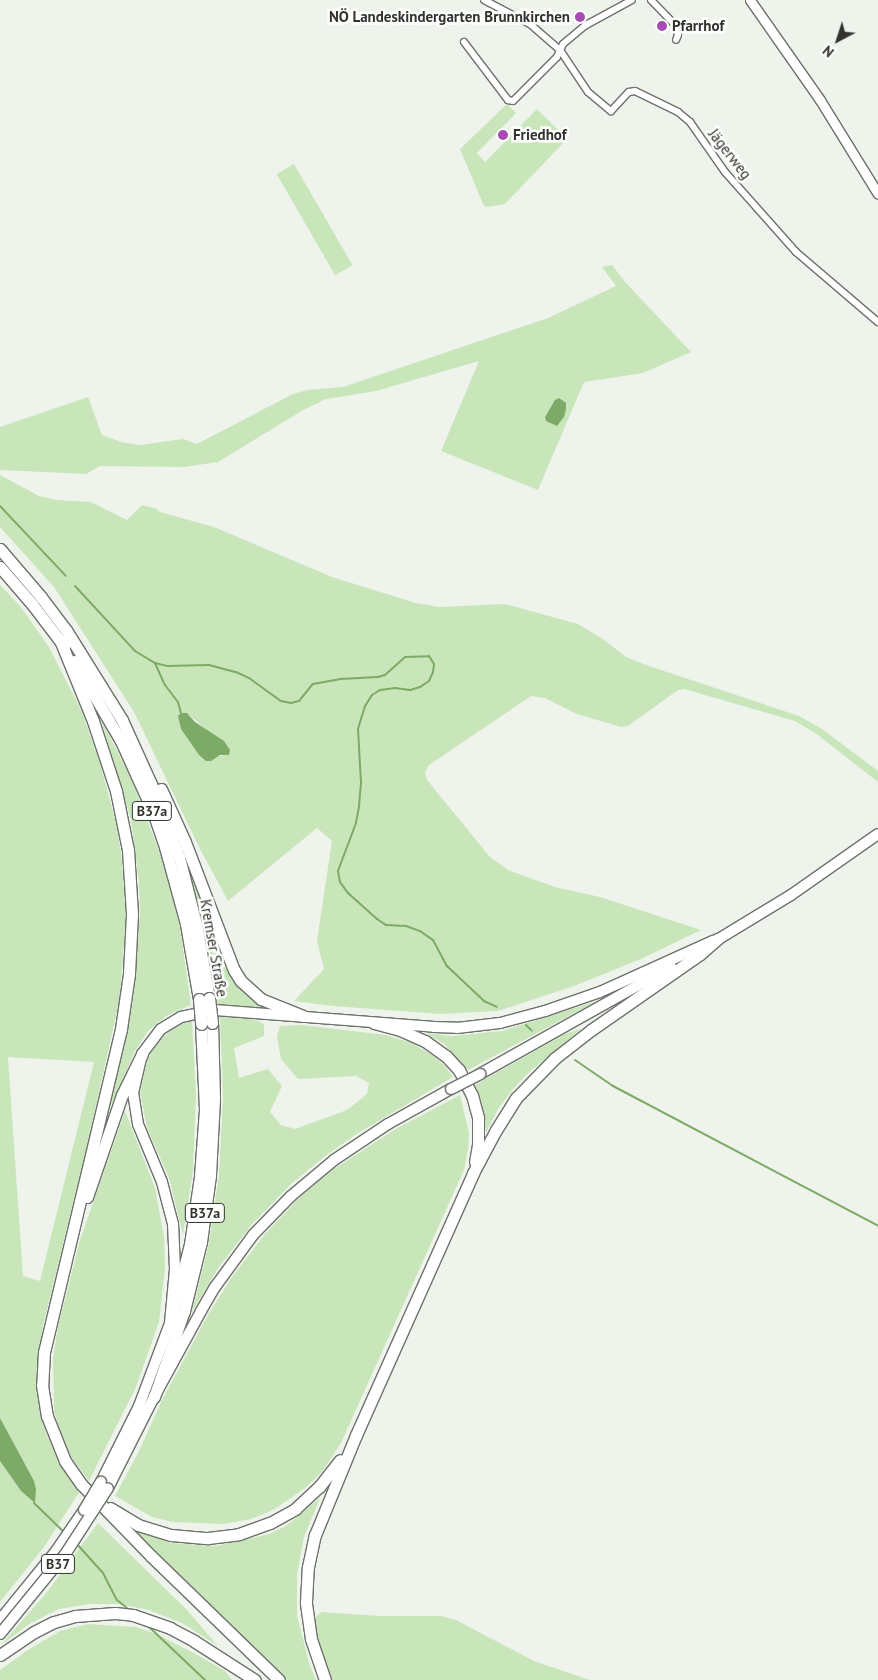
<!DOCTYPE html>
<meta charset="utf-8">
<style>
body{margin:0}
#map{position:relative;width:878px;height:1680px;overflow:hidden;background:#eef3ec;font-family:"PT Sans",sans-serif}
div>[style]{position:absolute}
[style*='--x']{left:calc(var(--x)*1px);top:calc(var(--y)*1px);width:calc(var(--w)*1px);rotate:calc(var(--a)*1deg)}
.green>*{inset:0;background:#c9e6bb;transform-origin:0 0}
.water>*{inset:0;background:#7daa66}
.stream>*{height:2px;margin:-1px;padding:0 1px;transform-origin:1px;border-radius:1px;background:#7daa66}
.roads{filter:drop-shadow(1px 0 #6d716b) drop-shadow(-1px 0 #6d716b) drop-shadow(0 1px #6d716b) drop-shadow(0 -1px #6d716b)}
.street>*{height:6px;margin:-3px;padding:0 3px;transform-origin:3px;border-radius:3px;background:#fff}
.secondary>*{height:9px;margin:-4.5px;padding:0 4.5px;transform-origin:4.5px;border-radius:4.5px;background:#fff}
.primary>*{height:10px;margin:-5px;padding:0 5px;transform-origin:5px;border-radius:5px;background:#fff}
.highway>*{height:11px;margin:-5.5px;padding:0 5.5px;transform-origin:5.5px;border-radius:5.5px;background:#fff}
.bridges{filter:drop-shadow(1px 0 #6d716b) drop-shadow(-1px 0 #6d716b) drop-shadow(0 1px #6d716b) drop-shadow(0 -1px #6d716b)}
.primary-bridge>*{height:10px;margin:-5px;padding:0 5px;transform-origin:5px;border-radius:5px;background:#fff}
.highway-bridge>*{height:11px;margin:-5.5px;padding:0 5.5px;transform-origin:5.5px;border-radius:5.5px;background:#fff}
.dots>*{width:14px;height:14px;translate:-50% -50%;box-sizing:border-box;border:2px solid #fdfffc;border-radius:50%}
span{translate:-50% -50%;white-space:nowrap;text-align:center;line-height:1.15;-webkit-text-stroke:5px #fdfffc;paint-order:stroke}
.shield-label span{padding:1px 4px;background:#fdfffc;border:1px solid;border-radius:4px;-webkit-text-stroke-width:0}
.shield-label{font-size:14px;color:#323331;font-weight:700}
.poi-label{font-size:15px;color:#323331;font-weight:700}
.right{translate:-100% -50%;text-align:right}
.left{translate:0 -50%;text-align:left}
.street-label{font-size:15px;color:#323331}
.north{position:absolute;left:813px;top:15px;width:50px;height:50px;-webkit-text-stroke:4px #fdfffc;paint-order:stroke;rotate:220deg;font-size:14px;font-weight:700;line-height:20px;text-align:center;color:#323331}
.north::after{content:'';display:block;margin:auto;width:18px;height:22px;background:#323331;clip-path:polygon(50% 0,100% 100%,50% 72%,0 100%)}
</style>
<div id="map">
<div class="green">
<div style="clip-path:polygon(507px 104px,516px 113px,477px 153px,485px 162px,537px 109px,567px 139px,505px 204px,487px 207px,484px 206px,460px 149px)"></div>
<div style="left:294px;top:164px;width:117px;height:20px;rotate:60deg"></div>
<div style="clip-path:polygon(612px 265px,625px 282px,691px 352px,643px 373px,584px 382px,538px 490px,441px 451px,479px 361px,376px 391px,326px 399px,305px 409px,218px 462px,184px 467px,100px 466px,86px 474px,0 470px,0 427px,88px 397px,102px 435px,121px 442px,140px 445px,183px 439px,197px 444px,293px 394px,307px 390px,343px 387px,548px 318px,616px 286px,602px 267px)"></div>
<div style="clip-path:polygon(evenodd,0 475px,39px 496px,57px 500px,91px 502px,127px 520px,142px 505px,157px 509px,160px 512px,214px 527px,332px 577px,416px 603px,439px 607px,505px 604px,578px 624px,603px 639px,626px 657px,646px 665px,799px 716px,822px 729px,878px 771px,878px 782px,818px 735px,795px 721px,684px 689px,678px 690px,628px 726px,621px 727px,577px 714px,545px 698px,531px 696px,429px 765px,425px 772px,427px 780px,490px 857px,508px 870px,555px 887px,600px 897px,701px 930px,641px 959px,574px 986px,498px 1011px,440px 1014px,333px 1006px,294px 1001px,324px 969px,317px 941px,332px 841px,317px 828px,228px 901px,200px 849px,134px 712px,54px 587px,0 527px,0 475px,187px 713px,207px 730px,226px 755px,214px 757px,187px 713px)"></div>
<div style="clip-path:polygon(evenodd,0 585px,20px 606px,49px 647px,82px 712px,100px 763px,116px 823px,121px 852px,126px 915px,120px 998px,86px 1150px,43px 1326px,37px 1369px,38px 1403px,46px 1433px,60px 1464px,80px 1491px,44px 1547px,0 1602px,0 1461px,21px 1491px,35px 1502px,36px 1489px,0 1418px,0 585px,8px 1057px,94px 1062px,40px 1281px,23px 1276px,8px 1057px)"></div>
<div style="clip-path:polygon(101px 720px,131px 778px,163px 861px,180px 927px,191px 1005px,166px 1016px,148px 1031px,135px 1051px,109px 1110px,133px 1000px,140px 914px,139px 883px,131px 820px)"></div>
<div style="clip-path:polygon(186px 857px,229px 973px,246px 995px,265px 1008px,218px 1004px,210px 952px)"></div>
<div style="clip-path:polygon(597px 1001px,468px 1070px,444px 1044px,426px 1033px,451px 1036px,502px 1031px)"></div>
<div style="clip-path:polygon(220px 1017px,251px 1018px,264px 1024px,264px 1036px,234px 1048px,239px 1078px,268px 1069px,282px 1086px,270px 1112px,281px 1125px,295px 1129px,347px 1110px,367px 1094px,369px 1083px,356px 1076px,298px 1079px,281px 1059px,277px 1037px,280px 1026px,302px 1025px,386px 1035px,412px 1043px,433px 1056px,445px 1066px,453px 1077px,355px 1135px,324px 1157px,291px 1184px,253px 1223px,219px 1267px,192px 1312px,209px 1243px,219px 1175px,223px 1096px)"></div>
<div style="clip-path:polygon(192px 1020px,196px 1095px,193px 1171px,183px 1235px,169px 1178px,147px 1128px,140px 1092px,148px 1058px,159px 1041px,173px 1028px)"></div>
<div style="clip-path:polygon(582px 1028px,527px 1074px,513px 1089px,498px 1109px,486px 1133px,482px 1103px,475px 1085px,565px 1034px)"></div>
<div style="clip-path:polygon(460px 1095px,469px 1133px,468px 1149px,464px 1170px,341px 1443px,321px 1473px,304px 1489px,273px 1510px,251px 1519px,224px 1524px,173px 1522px,152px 1517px,115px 1496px,139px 1451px,162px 1400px,209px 1313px,232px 1277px,265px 1234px,301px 1196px,334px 1169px,394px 1130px)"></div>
<div style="clip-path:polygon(125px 1111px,155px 1188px,164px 1237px,165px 1269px,159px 1322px,136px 1387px,89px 1481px,72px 1458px,62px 1438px,54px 1411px,53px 1358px,58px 1327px,80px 1240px)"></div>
<div style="clip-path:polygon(320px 1498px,304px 1537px,297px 1574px,297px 1615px,309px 1663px,316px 1680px,287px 1680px,132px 1528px,170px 1543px,216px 1546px,269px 1534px,286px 1526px)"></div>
<div style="clip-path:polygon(98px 1523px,187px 1610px,218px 1646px,182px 1623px,149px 1610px,119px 1604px,89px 1604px,59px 1609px,29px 1624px,1px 1645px,47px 1592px)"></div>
<div style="clip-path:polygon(322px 1612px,380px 1616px,441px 1616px,456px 1620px,534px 1661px,590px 1680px,328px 1680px,311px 1620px)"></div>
<div style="clip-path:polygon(88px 1624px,136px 1627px,156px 1634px,194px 1653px,225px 1671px,232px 1680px,0 1680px,0 1670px,28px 1650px,60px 1631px)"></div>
</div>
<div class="water">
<div style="clip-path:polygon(559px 398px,566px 403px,566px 409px,564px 417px,557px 426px,546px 421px,545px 417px,555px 400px)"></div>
<div style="clip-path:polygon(181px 713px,187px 713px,195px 722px,224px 741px,230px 750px,229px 755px,220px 755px,211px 761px,206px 761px,199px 755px,181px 729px,178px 716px)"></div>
<div style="clip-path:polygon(0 1418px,34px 1481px,36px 1489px,35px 1503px,21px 1491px,0 1461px)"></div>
</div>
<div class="stream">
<div style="--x:0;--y:506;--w:96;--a:46.7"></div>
<div style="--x:75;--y:586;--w:88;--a:47.3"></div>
<div style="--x:135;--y:651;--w:23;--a:31"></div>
<div style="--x:155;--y:663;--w:12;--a:14"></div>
<div style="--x:167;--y:666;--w:42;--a:-1.4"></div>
<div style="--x:209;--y:665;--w:28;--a:15"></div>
<div style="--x:236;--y:672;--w:14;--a:25"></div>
<div style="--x:249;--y:678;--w:39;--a:36"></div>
<div style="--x:281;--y:701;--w:10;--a:11"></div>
<div style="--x:291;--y:703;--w:8;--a:-14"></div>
<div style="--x:299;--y:701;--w:22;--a:-51"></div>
<div style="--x:313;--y:684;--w:27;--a:-10"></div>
<div style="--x:340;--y:679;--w:38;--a:-3"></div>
<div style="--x:378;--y:677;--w:7;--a:-16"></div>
<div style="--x:385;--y:675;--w:27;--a:-42"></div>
<div style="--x:405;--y:657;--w:24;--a:-2"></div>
<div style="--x:429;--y:656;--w:9;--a:58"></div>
<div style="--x:434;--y:664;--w:8;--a:97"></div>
<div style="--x:433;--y:672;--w:10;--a:114"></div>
<div style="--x:429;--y:681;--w:11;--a:146"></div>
<div style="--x:420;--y:687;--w:10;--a:163"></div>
<div style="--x:410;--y:690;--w:15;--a:-172"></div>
<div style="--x:395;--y:688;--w:15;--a:172"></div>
<div style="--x:380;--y:690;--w:9;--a:148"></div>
<div style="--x:372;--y:695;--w:13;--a:122"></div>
<div style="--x:365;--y:706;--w:24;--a:107"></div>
<div style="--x:358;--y:729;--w:54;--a:86.8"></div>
<div style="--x:361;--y:783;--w:24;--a:95"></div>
<div style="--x:359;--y:807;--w:16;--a:101"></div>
<div style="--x:356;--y:823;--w:51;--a:110.6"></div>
<div style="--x:338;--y:871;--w:11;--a:80"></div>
<div style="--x:340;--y:882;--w:14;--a:54"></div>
<div style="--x:348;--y:893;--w:39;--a:42"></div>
<div style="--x:377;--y:919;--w:11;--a:34"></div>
<div style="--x:386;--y:925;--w:20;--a:3"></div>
<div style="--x:406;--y:926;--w:15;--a:20"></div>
<div style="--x:420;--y:931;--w:16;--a:35"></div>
<div style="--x:433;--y:940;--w:30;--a:62"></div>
<div style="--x:447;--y:966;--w:51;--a:43.4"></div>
<div style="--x:484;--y:1001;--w:14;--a:25"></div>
<div style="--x:155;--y:663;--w:24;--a:66"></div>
<div style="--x:165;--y:685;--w:21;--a:53"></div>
<div style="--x:178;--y:702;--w:11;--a:75"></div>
<div style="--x:526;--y:1025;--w:8;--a:45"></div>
<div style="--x:575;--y:1060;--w:46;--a:34.4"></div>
<div style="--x:613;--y:1086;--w:300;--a:27.8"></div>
<div style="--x:34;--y:1503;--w:43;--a:44.1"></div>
<div style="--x:76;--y:1543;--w:40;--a:48"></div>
<div style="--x:103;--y:1573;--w:30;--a:63"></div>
<div style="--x:117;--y:1600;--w:14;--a:39"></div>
<div style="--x:147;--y:1625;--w:80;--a:43.5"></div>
</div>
<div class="roads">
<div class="street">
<div style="--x:484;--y:0;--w:52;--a:27.6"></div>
<div style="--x:530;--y:24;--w:40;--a:41"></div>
<div style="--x:560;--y:50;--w:50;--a:56.3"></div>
<div style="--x:588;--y:92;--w:30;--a:40"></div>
<div style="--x:611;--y:111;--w:26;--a:-47"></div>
<div style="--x:629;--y:92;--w:6;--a:-9"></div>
<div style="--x:635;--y:91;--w:48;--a:26"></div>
<div style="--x:678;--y:112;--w:16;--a:40"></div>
<div style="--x:690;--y:122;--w:61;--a:55"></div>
<div style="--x:725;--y:172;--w:107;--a:48.4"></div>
<div style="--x:796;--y:252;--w:108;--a:40.5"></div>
<div style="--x:651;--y:0;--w:35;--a:46"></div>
<div style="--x:675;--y:25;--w:10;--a:73"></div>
<div style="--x:678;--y:35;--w:5;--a:112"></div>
<div style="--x:464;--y:42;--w:73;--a:52.8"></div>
<div style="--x:508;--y:100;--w:5;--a:11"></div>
<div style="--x:513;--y:101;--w:62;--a:-45"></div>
<div style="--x:557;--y:57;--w:14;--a:-65"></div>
<div style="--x:563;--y:44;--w:30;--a:-40"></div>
<div style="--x:586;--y:25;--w:52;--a:-28.5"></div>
</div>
<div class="secondary">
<div style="--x:750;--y:0;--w:122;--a:55"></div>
<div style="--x:820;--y:100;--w:110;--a:58.3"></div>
</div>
<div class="primary">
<div style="--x:712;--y:943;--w:92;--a:-31.3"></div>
<div style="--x:791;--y:895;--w:106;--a:-35"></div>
<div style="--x:480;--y:1074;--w:219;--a:-29.3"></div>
<div style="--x:101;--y:1482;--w:85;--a:-63.4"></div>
<div style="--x:139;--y:1406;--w:89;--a:-69.5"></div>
<div style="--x:170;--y:1323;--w:54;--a:-84.7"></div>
<div style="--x:175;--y:1269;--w:45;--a:-92.5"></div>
<div style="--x:173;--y:1224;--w:43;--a:-104.7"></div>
<div style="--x:162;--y:1182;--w:63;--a:-112.5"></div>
<div style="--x:138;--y:1124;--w:31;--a:-99"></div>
<div style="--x:133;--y:1093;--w:40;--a:-77"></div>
<div style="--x:142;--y:1054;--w:31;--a:-53"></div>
<div style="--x:161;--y:1029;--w:23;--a:-31"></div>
<div style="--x:181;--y:1017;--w:35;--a:-12"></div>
<div style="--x:215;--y:1010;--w:220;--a:4.4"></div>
<div style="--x:434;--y:1027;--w:23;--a:2"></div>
<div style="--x:457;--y:1028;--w:43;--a:-6.6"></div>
<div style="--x:500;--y:1023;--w:47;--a:-14.9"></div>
<div style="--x:545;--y:1011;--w:58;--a:-19.1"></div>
<div style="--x:600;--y:992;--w:124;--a:-24.3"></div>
<div style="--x:108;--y:1488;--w:102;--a:-63.2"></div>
<div style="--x:154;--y:1397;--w:98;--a:-61.3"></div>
<div style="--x:201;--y:1311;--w:28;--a:-60"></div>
<div style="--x:215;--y:1287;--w:64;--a:-53.8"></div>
<div style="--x:253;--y:1235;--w:54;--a:-45.7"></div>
<div style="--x:291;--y:1196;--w:56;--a:-39.9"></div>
<div style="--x:334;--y:1160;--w:65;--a:-33.7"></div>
<div style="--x:388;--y:1124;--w:72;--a:-29.1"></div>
<div style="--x:0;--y:1620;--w:89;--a:-50.9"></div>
<div style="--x:56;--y:1551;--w:50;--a:-55.7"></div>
</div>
<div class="highway">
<div style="--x:0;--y:549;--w:63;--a:49.5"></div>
<div style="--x:41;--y:597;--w:41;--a:52.9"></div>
<div style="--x:66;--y:630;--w:106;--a:58.1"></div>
<div style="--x:122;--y:720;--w:85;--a:65.6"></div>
<div style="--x:157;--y:797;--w:64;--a:69.9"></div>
<div style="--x:179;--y:857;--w:69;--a:75.8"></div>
<div style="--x:196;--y:924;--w:75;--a:80"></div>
<div style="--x:0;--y:567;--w:49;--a:49.1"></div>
<div style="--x:32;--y:604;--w:53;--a:52.7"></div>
<div style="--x:60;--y:640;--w:87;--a:67.8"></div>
<div style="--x:93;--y:721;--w:74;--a:71.8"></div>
<div style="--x:116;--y:791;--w:60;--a:78.5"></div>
<div style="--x:128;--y:850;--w:64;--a:86.4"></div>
<div style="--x:132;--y:914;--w:60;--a:92.9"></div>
<div style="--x:129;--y:974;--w:56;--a:98.3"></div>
<div style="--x:121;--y:1029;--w:332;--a:103.4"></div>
<div style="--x:44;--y:1352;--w:33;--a:93"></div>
<div style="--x:42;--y:1385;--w:31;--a:81"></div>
<div style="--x:47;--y:1416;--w:48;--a:68.2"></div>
<div style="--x:65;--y:1461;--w:29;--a:55"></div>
<div style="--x:82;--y:1485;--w:99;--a:45.8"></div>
<div style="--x:151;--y:1556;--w:178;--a:44.1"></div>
<div style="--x:74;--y:661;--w:93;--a:59.6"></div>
<div style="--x:121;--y:741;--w:78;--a:65.7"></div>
<div style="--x:153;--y:812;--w:37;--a:71"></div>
<div style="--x:165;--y:847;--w:80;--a:74.7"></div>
<div style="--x:186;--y:924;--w:76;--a:80.2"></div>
<div style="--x:161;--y:789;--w:58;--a:65.6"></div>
<div style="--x:185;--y:842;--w:137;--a:69.1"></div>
<div style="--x:234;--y:970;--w:13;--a:58"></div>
<div style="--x:241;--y:981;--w:27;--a:42"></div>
<div style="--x:261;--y:999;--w:45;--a:22"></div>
<div style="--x:374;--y:1023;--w:27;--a:15"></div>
<div style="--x:400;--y:1030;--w:27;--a:24"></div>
<div style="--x:425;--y:1041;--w:26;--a:36"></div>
<div style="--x:446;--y:1056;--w:19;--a:47"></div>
<div style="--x:459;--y:1070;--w:28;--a:63"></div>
<div style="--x:472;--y:1095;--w:24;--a:75"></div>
<div style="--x:478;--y:1118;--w:27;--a:90"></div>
<div style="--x:478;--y:1145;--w:17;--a:100"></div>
<div style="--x:87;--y:1197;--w:108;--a:-71.1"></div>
<div style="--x:122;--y:1095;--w:46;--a:-64"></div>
<div style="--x:170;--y:1323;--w:81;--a:-75.8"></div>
<div style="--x:190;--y:1244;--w:69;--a:-81.6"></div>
<div style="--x:200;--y:1176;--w:67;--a:-85.7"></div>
<div style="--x:205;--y:1109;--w:85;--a:-92.7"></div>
<div style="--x:154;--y:1397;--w:91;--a:-70.8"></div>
<div style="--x:184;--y:1311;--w:71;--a:-76.2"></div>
<div style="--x:201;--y:1242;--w:68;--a:-82.3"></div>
<div style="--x:210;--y:1175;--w:77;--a:-87"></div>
<div style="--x:214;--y:1098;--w:75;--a:-91.5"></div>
<div style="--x:110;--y:1508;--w:33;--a:31"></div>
<div style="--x:138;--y:1525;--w:34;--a:17"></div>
<div style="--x:171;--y:1535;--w:37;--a:5"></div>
<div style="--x:208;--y:1538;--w:31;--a:-7"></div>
<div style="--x:239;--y:1534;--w:33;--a:-20"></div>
<div style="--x:270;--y:1523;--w:29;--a:-29"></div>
<div style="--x:295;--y:1509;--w:33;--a:-43"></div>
<div style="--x:319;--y:1487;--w:34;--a:-52"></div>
<div style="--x:0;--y:1655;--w:41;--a:-34.1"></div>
<div style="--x:34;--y:1632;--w:22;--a:-27"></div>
<div style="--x:54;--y:1622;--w:22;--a:-16"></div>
<div style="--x:75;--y:1616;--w:40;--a:-4.3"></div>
<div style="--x:115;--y:1613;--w:18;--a:6"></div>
<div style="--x:133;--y:1615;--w:39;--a:19"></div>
<div style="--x:170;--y:1628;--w:27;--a:28"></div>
<div style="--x:194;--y:1641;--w:72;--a:32.6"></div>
<div style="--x:325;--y:1680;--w:43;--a:-108.9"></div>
<div style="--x:311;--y:1639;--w:37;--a:-98"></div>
<div style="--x:306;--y:1602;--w:35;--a:-87"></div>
<div style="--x:308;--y:1567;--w:33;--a:-78"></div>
<div style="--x:315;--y:1535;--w:108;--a:-67.7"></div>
<div style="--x:356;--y:1435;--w:287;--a:-65.9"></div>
<div style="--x:473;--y:1173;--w:49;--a:-61.9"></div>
<div style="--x:496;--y:1130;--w:38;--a:-58"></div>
<div style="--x:516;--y:1098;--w:56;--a:-45.7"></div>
<div style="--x:555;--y:1058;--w:46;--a:-37.9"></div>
<div style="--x:591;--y:1030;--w:133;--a:-34.9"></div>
<div style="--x:700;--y:954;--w:23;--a:-41"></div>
</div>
</div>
<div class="bridges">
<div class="primary-bridge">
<div style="--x:451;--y:1089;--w:33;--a:-27"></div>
<div style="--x:84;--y:1510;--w:33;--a:-59"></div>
<div style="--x:0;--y:1634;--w:104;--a:-50.8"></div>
<div style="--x:66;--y:1553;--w:77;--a:-57.1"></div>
</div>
<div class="highway-bridge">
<div style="--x:209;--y:998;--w:25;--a:83"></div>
<div style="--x:199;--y:999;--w:25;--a:85"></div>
</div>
</div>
<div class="dots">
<div style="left:580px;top:17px;background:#a74ab3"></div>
<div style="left:662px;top:26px;background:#a74ab3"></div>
<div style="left:503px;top:135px;background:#a74ab3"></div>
</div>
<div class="shield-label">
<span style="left:152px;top:811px">B37a</span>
<span style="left:205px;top:1213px">B37a</span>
<span style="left:58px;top:1564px">B37</span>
</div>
<div class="poi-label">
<span class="right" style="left:570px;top:17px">NÖ Landeskindergarten Brunnkirchen</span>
<span class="left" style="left:672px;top:26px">Pfarrhof</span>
<span class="left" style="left:513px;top:135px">Friedhof</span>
</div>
<div class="street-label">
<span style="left:730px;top:154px;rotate:52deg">Jägerweg</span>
<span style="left:214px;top:948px;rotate:80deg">Kremser Straße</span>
</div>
<div class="north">N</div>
</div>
